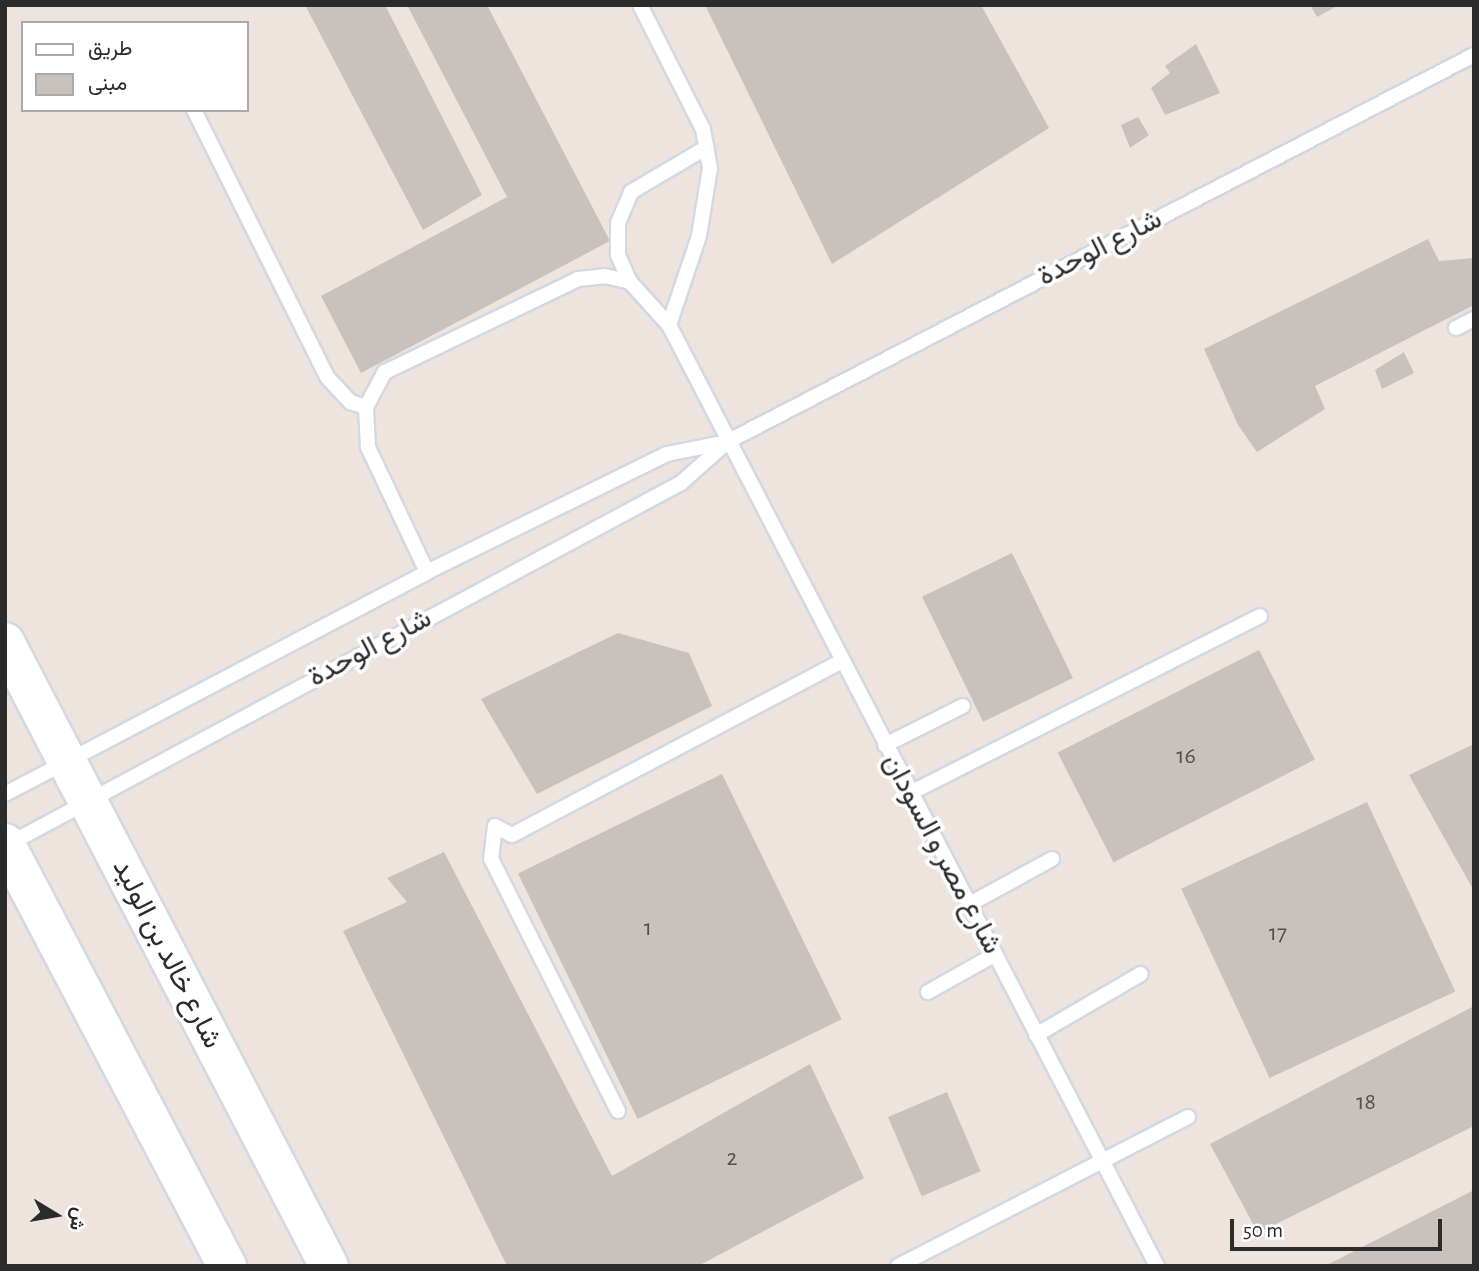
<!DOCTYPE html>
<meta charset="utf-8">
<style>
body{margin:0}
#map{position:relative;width:1479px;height:1271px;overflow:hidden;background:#eee4dd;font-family:"Alegreya Sans",Vazirmatn,sans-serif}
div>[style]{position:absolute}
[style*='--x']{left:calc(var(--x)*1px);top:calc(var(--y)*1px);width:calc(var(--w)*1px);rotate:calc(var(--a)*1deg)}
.building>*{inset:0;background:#c9c1bc;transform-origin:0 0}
.roads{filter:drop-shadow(2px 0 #d2d9e4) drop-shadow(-2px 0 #d2d9e4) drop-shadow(0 2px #d2d9e4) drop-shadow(0 -2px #d2d9e4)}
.service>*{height:14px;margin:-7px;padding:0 7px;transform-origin:7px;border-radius:7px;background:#fff}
.secondary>*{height:38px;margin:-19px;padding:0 19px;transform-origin:19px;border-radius:19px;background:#fff}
span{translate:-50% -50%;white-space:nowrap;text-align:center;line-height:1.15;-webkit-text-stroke:7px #fff;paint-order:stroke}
.number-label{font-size:24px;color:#52504f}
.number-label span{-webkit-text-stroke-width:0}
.street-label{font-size:28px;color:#2b2b2b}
.frame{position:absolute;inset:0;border:7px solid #2b2b2b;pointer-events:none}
.legend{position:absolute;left:21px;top:21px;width:228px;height:91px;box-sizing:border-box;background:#fff;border:2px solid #aaa;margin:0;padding:9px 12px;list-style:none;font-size:21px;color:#2b2b2b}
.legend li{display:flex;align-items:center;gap:14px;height:35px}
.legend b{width:35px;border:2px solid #aaa}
.north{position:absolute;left:21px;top:1180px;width:70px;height:70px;-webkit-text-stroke:5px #fff;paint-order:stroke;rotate:101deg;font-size:19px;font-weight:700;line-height:28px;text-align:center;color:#2b2b2b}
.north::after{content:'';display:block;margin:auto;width:24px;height:32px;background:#2b2b2b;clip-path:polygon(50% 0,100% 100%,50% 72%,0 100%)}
.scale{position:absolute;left:1230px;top:1219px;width:212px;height:32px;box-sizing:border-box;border:4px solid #2b2b2b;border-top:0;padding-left:9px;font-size:21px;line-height:24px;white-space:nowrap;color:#2b2b2b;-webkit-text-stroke:5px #fff;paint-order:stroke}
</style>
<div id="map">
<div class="building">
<div style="clip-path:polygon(305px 5px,385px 5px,482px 195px,423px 230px)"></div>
<div style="clip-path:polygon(407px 5px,487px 5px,610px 241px,361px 373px,321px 296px,507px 197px)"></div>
<div style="clip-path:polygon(705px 5px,981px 5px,1049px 128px,832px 264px)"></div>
<div style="clip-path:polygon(1310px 5px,1339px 5px,1317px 17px)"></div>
<div style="clip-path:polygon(1196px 44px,1220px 93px,1165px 115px,1151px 88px,1170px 73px,1165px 66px)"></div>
<div style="clip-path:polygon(1138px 117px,1149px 135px,1130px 148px,1121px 125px)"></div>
<div style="clip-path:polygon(1428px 239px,1439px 261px,1474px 258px,1474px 305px,1315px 386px,1325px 409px,1257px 452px,1238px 425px,1204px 349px)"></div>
<div style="clip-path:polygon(1404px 352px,1414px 373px,1382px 389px,1375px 370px)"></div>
<div style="left:1012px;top:553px;width:139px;height:100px;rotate:64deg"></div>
<div style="clip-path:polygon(618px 633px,689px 653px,712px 706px,537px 794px,481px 699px)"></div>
<div style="left:1259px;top:650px;width:123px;height:226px;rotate:63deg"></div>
<div style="clip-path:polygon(1474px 744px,1474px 891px,1409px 775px)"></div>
<div style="left:722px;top:774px;width:273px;height:227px;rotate:64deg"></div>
<div style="left:1367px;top:802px;width:209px;height:205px;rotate:65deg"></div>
<div style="clip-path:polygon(444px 852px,612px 1176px,810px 1064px,864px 1178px,698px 1266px,507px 1266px,343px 931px,407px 902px,387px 878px)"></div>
<div style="clip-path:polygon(1474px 1006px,1474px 1126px,1258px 1233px,1210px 1144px)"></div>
<div style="left:947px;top:1092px;width:86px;height:64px;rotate:67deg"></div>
<div style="clip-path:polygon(1474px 1190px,1474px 1266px,1325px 1266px)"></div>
</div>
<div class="roads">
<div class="service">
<div style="--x:640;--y:5;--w:139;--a:63.1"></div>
<div style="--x:703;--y:129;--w:40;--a:80"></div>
<div style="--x:710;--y:168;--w:69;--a:99.2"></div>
<div style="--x:699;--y:236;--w:94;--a:108.6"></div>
<div style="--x:194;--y:110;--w:298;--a:63.5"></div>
<div style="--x:327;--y:377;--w:34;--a:47"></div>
<div style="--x:350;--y:402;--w:17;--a:17"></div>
<div style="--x:630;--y:282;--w:30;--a:-114"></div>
<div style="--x:618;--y:255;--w:32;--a:-90"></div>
<div style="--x:618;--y:223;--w:34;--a:-67"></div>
<div style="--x:631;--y:192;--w:88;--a:-30.6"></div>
<div style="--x:1456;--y:328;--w:20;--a:-27"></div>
<div style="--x:427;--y:572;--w:138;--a:-115.3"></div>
<div style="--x:368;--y:447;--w:40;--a:-92.9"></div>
<div style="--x:366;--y:407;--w:40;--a:-62"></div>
<div style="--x:385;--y:372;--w:214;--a:-25.7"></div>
<div style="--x:578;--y:279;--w:27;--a:-6"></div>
<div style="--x:605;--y:276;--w:26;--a:13"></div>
<div style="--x:630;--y:282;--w:58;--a:47.8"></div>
<div style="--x:669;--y:325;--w:1060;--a:62.59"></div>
<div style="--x:885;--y:745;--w:87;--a:-26.6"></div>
<div style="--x:910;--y:793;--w:392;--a:-26.8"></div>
<div style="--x:5;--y:794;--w:477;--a:-27.7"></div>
<div style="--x:427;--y:572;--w:267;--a:-26.2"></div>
<div style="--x:667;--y:454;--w:61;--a:-11.3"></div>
<div style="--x:7;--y:845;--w:765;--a:-28.24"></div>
<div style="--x:681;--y:483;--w:62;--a:-41.7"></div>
<div style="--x:727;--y:442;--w:841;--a:-27.39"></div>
<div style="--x:968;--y:905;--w:96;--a:-28.7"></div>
<div style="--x:928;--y:992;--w:76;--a:-29.3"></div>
<div style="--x:1036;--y:1035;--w:121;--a:-30.2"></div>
<div style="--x:618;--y:1111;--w:282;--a:-116.7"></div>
<div style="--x:491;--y:859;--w:33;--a:-83"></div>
<div style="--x:495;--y:826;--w:19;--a:28"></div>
<div style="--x:512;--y:835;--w:373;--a:-27.8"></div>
<div style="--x:898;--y:1266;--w:326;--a:-27.2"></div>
</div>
<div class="secondary">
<div style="--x:5;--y:642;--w:703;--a:62.56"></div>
<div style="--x:5;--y:843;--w:478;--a:62.3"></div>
</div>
</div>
<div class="number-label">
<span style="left:1186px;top:757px">16</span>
<span style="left:648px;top:929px">1</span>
<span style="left:1278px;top:934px">17</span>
<span style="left:1366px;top:1103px">18</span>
<span style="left:732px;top:1159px">2</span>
</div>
<div class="street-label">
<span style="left:1100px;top:248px;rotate:-27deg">شارع الوحدة</span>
<span style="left:370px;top:648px;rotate:-28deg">شارع الوحدة</span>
<span style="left:942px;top:854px;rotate:62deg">شارع مصر و السودان</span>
<span style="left:167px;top:954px;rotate:63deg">شارع خالد بن الوليد</span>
</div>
<div class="frame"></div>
<ul class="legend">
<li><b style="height:9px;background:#fff"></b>طريق</li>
<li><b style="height:19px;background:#c9c1bc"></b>مبنى</li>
</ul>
<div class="north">ش</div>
<div class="scale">50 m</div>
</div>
